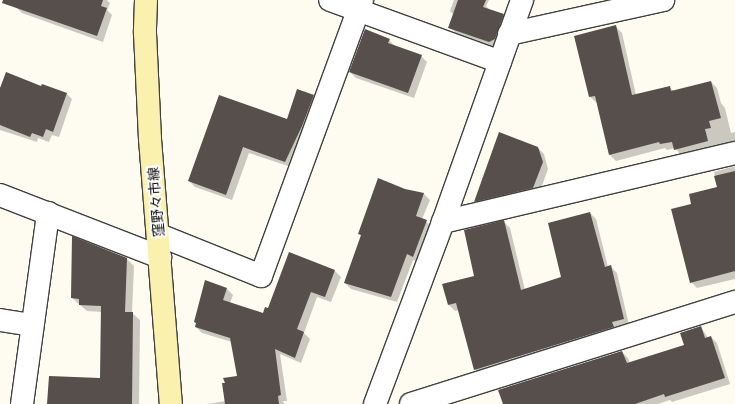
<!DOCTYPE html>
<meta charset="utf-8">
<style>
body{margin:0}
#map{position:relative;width:735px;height:404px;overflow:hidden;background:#fefbf0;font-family:"IBM Plex Serif","Noto Sans JP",serif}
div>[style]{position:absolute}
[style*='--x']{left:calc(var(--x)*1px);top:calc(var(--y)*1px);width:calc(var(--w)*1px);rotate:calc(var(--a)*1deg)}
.shadow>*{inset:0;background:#0003}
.building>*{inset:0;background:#564f4b}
.roads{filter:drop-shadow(1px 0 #414141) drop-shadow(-1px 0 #414141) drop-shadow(0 1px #414141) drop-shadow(0 -1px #414141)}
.street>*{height:22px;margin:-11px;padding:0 11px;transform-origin:11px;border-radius:11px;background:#fff}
.secondary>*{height:22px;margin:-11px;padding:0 11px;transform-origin:11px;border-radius:11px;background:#fbf1ae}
span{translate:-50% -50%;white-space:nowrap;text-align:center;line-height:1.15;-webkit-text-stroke:4px #fff;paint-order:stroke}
.street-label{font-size:14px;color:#0e0e0e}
</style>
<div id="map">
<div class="shadow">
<div style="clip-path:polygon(18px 0,107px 0,110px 3px,107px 10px,112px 15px,103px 42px,22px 13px,16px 7px)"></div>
<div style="clip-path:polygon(454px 0,489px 0,486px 6px,491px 11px,503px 15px,509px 21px,495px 47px,456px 33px,450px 27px,454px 15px,450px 11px)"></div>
<div style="clip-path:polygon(616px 27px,622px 33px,636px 95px,669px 87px,674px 91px,711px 82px,717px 88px,721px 103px,725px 108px,731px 133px,735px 132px,735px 147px,681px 155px,675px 148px,667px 150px,665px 148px,616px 161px,610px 155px,597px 103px,590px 97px,576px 36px)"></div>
<div style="clip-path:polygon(389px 40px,395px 46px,421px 56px,427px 62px,414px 98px,356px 78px,350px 72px)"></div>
<div style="clip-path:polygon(0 87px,66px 93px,72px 99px,59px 137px,52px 135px,49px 142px,38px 138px,37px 142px,0 130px)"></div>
<div style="clip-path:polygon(220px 96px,287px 121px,313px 96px,319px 102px,291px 167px,249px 153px,232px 200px,195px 187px,189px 181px)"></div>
<div style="clip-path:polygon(538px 148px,544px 154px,548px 169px,539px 194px,481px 207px,476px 201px)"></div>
<div style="clip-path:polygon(735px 166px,735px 279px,697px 288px,691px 282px,692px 204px,718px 188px,714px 172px)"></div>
<div style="clip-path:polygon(405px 190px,424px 194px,430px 200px,422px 219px,433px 227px,419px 262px,413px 260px,397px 302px,351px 289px,345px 283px,362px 236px,359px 233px)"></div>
<div style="clip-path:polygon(590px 213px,596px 219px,608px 267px,611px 267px,617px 273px,629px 325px,481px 375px,475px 369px,459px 310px,455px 311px,449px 305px,476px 277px,504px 222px,510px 228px,525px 290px,563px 278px)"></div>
<div style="clip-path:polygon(127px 259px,134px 266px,132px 313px,140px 320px,139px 404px,48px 404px,101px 379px,102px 312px,87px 311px,72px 298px)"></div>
<div style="clip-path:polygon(335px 271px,341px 277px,331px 302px,317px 297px,304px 333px,310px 339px,301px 363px,280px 354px,287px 401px,283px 401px,284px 404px,207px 404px,226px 401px,226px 384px,238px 376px,232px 342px,202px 333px,196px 327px,227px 289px,233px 295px,230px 303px,264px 314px,269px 309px)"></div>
<div style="clip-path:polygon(701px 327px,708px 338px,711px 337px,717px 343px,730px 384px,672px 402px,670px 400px,658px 404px,504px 404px,622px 352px,628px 358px,630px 363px,686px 345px)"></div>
</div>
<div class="building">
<div style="clip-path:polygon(3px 0,103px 0,101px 6px,107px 8px,97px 36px,2px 3px)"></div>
<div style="clip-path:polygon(458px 0,486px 0,483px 7px,504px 14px,495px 39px,489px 42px,448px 28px)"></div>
<div style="clip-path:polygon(616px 25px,632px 95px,670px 86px,671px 91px,711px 81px,721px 118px,709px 121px,711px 128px,705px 129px,708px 141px,674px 150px,672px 142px,660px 144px,659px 142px,609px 155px,595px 96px,589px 97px,574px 36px)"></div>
<div style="clip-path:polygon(365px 29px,390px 39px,388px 43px,422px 55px,408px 93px,349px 72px)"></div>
<div style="clip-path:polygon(6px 72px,41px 86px,42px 84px,67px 93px,53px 132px,46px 129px,43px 137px,32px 133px,30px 137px,0 125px,0 88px)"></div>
<div style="clip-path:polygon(297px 89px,314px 95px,302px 126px,285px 162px,243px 147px,226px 195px,188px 181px,219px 95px,287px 119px)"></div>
<div style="clip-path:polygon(499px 132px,538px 147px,543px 162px,533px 188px,474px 202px)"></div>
<div style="clip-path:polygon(735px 171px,735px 271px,690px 283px,671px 209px,691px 204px,689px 194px,717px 187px,714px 176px)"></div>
<div style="clip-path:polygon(378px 178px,405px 189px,424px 193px,416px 216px,427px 220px,413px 257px,407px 254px,391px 297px,344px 283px,361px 235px,358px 234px)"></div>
<div style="clip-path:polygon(590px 212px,605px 267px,611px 265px,624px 319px,612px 322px,614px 327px,474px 370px,456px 303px,448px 305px,442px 284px,474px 276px,464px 230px,504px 220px,521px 290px,561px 277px,548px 223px)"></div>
<div style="clip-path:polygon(72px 236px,127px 258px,125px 312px,133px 312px,132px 404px,47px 404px,49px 376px,100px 378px,101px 306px,79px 305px,79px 299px,71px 298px)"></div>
<div style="clip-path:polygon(289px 252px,335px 270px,325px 297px,311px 292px,297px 329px,304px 332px,295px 358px,275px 349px,281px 395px,278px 396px,279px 404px,225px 404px,222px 383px,225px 383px,223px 378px,237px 376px,230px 338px,195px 327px,196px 323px,194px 322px,205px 280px,227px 288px,223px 300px,263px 313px,265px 307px,268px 308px)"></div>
<div style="clip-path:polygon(701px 326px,705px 338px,711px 336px,725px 378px,665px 397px,664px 394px,635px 404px,503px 404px,498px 390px,622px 351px,627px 363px,684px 345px,680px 333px)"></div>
</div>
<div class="roads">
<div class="street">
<div style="--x:330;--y:0;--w:181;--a:20"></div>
<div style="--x:509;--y:34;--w:158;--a:-12.4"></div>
<div style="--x:0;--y:195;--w:172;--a:21.2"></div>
<div style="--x:443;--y:222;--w:300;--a:-13.3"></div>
<div style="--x:159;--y:235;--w:110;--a:21.9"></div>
<div style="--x:261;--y:276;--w:294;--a:-69.9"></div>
<div style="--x:0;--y:320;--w:32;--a:9"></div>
<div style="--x:22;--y:404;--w:193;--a:-82.2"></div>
<div style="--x:375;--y:404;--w:194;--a:-69.5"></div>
<div style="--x:443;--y:222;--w:236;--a:-70.4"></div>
<div style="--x:411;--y:404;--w:340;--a:-17.5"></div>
</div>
<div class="secondary">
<div style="--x:146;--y:0;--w:33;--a:92"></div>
<div style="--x:145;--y:33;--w:106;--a:87.3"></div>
<div style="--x:150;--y:139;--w:266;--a:85.5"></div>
</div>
</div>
<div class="street-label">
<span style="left:156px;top:202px;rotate:-95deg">窪野々市線</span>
</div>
</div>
